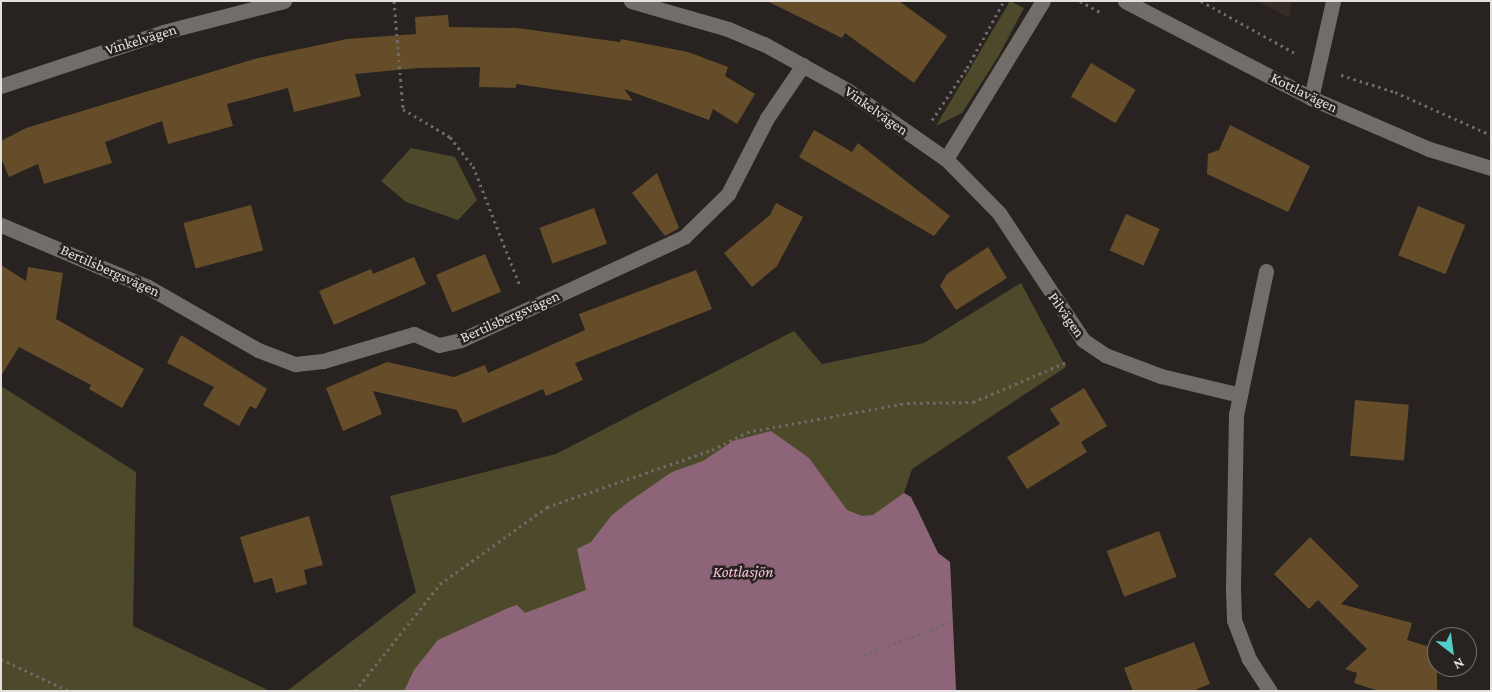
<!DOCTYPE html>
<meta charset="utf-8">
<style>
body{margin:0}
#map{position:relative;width:1492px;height:692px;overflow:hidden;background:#282320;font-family:"Crimson Pro",serif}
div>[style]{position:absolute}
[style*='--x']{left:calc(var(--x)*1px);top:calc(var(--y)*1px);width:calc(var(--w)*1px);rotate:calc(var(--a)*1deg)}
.built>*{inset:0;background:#362b25}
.green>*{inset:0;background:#4d4a2b}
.water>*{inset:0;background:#8e6478}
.building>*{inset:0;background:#664d29;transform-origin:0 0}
.path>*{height:3px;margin-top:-1.5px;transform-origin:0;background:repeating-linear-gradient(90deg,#6f6a68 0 2.5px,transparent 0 6.5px)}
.minor>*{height:15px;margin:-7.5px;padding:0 7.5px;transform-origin:7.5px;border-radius:7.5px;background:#736d6a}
.tertiary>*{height:15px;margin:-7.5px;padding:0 7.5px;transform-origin:7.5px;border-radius:7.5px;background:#736d6a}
span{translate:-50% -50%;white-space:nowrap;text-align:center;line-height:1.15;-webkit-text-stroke:5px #282320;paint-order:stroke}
.street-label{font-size:15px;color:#e4e0de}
.water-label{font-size:16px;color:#f9c0db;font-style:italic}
.frame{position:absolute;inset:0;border:2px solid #e4e0de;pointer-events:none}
.north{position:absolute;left:1427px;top:627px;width:50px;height:50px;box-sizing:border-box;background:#282320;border:1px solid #736f6c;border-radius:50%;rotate:150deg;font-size:14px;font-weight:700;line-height:20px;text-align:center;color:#e4e0de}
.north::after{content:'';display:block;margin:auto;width:18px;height:22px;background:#55cdc6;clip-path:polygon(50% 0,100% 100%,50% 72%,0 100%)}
</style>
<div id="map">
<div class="built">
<div style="clip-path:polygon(1257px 1px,1292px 1px,1289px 18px)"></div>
</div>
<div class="green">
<div style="clip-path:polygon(1010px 1px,1024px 8px,998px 57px,962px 113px,936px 126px)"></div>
<div style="clip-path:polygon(411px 148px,455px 157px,477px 200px,458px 220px,406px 202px,381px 181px)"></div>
<div style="clip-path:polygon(1021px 283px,1066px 367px,912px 469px,904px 493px,917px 508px,938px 553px,950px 562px,956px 691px,287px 691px,416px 592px,390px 496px,556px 454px,794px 331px,822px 364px,924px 343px)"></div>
<div style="clip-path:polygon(1px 386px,136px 472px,133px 626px,270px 691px,1px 691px)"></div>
</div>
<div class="water">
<div style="clip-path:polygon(771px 431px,809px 458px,847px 510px,862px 516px,873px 515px,904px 493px,911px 497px,938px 553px,950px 562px,956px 691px,404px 691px,414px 670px,438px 640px,508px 608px,517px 605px,525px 613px,586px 590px,577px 549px,591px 542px,611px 516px,627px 503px,672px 472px,703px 461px,733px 441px)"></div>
</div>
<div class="building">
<div style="clip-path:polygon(767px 1px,899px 1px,947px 36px,914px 83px,845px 33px,842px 38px)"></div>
<div style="clip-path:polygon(448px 15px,449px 27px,517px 28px,620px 42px,621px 39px,688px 52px,728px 67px,725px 76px,755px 94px,737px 124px,713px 109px,709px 120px,624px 89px,633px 101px,516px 84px,516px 88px,479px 87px,480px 67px,418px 68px,355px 74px,361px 96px,294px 112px,288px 88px,227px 104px,233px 126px,168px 144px,162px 121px,105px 142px,112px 163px,44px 184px,38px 164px,9px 177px,1px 158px,1px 141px,26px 128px,258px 58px,347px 39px,416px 34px,415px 17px)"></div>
<div style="left:1091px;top:63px;width:52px;height:39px;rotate:31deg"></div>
<div style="clip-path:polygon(1230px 125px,1310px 166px,1288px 212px,1207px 174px,1208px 154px,1219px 150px)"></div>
<div style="clip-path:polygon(814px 130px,852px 152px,858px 143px,950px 216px,934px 236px,799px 157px)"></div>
<div style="clip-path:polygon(657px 173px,679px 228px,665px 236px,632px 193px)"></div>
<div style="clip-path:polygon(776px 203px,803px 217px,777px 266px,752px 287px,724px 253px,770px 215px)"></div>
<div style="left:251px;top:205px;width:47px;height:70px;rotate:75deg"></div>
<div style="left:1418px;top:206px;width:51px;height:53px;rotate:22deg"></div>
<div style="left:594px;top:208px;width:38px;height:58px;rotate:70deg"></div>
<div style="left:1126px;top:214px;width:37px;height:40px;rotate:24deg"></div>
<div style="clip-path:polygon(988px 247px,1007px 278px,956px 310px,940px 286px,947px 274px)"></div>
<div style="left:485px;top:254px;width:41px;height:53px;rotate:67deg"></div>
<div style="clip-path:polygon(414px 257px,426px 284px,334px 325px,319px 291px,371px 269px,373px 274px)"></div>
<div style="clip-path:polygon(1px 265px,26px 281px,28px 267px,63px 273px,56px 319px,144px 369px,122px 408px,89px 389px,91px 385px,19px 347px,1px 376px)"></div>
<div style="clip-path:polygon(696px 270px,712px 309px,575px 363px,583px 380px,546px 396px,543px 389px,463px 423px,457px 410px,373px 391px,382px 414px,343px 431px,326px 388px,387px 362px,454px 377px,485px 365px,488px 373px,585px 330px,579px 314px)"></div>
<div style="clip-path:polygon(181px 335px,267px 389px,256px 409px,250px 406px,239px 426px,203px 405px,214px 387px,167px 363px)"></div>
<div style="clip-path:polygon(1084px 388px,1107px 426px,1081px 442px,1087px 452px,1027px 489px,1007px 457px,1060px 424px,1050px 409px)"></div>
<div style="left:1355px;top:400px;width:54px;height:56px;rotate:5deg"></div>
<div style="clip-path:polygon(309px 516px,323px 565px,304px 570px,307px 584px,276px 593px,272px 578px,254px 583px,240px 537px)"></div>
<div style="left:1159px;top:531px;width:49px;height:56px;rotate:69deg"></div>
<div style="clip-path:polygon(1310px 537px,1359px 586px,1341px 604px,1412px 623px,1407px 640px,1437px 649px,1437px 691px,1379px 691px,1354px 683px,1357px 673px,1345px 669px,1367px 649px,1318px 600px,1309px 609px,1274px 574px)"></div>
<div style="clip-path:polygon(1194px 642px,1210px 684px,1192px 691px,1133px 691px,1124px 668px)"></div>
</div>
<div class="path">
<div style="--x:394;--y:1;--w:108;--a:85.2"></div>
<div style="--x:403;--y:109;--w:55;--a:30.8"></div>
<div style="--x:450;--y:137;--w:37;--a:52"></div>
<div style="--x:473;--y:166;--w:129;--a:68.6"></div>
<div style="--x:1080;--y:1;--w:25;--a:29"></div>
<div style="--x:1201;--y:1;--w:107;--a:29"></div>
<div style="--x:1341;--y:75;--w:57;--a:17.5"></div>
<div style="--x:1395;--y:92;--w:105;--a:24.1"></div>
<div style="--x:932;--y:120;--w:63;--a:-56.1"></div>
<div style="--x:967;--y:68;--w:77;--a:-61.1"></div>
<div style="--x:863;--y:655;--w:94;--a:-20.6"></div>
<div style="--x:1;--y:659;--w:75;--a:25.2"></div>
<div style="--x:355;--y:691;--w:137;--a:-51.5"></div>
<div style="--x:440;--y:584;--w:132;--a:-35.7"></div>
<div style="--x:547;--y:507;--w:175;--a:-19.1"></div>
<div style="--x:712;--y:450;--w:39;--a:-27"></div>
<div style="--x:747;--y:432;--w:163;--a:-10.3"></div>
<div style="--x:907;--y:403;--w:66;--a:-0.9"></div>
<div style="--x:973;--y:402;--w:104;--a:-23.1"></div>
</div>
<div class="minor">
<div style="--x:631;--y:1;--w:101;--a:16.1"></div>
<div style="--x:728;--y:29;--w:39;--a:23"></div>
<div style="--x:764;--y:44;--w:95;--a:29"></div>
<div style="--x:847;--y:90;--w:121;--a:34.9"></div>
<div style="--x:946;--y:159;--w:76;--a:45.5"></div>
<div style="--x:999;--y:213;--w:152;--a:56.5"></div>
<div style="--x:1083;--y:340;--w:27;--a:34"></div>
<div style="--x:1105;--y:355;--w:60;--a:20.6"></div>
<div style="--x:1161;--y:376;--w:81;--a:13.5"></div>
<div style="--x:1;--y:86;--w:171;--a:-18.4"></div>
<div style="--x:163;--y:32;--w:125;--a:-14.4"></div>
<div style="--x:1311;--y:98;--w:99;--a:-77.2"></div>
<div style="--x:946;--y:159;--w:185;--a:-58.5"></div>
<div style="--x:1;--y:225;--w:160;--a:22.9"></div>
<div style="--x:148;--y:287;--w:127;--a:29.8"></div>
<div style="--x:258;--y:350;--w:40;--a:21"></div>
<div style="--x:295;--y:364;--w:28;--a:-6"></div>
<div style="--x:323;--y:361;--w:95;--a:-16.5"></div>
<div style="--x:414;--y:334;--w:27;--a:24"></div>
<div style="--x:439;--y:345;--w:23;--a:-13"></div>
<div style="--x:461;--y:340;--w:246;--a:-24.8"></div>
<div style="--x:684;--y:237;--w:62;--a:-44.3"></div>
<div style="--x:728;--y:194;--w:85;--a:-62.8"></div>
<div style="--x:767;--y:118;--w:64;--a:-55.8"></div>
<div style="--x:1266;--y:271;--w:146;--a:101.8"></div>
<div style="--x:1236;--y:414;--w:175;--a:91"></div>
<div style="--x:1233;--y:589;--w:31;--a:88"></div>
<div style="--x:1234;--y:620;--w:42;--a:69"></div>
<div style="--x:1249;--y:659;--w:38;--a:57"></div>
</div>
<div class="tertiary">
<div style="--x:1125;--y:1;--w:210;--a:27.5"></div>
<div style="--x:1311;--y:98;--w:129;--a:23.4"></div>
<div style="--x:1429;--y:149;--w:65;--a:17"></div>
</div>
<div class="street-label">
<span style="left:141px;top:40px;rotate:-17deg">Vinkelvägen</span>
<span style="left:1304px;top:93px;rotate:26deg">Kottlavägen</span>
<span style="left:876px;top:111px;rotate:35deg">Vinkelvägen</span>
<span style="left:110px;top:271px;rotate:24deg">Bertilsbergsvägen</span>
<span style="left:1066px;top:315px;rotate:55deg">Pilvägen</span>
<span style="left:510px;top:317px;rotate:-24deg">Bertilsbergsvägen</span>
</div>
<div class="water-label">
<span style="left:743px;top:572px">Kottlasjön</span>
</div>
<div class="frame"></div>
<div class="north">N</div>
</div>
